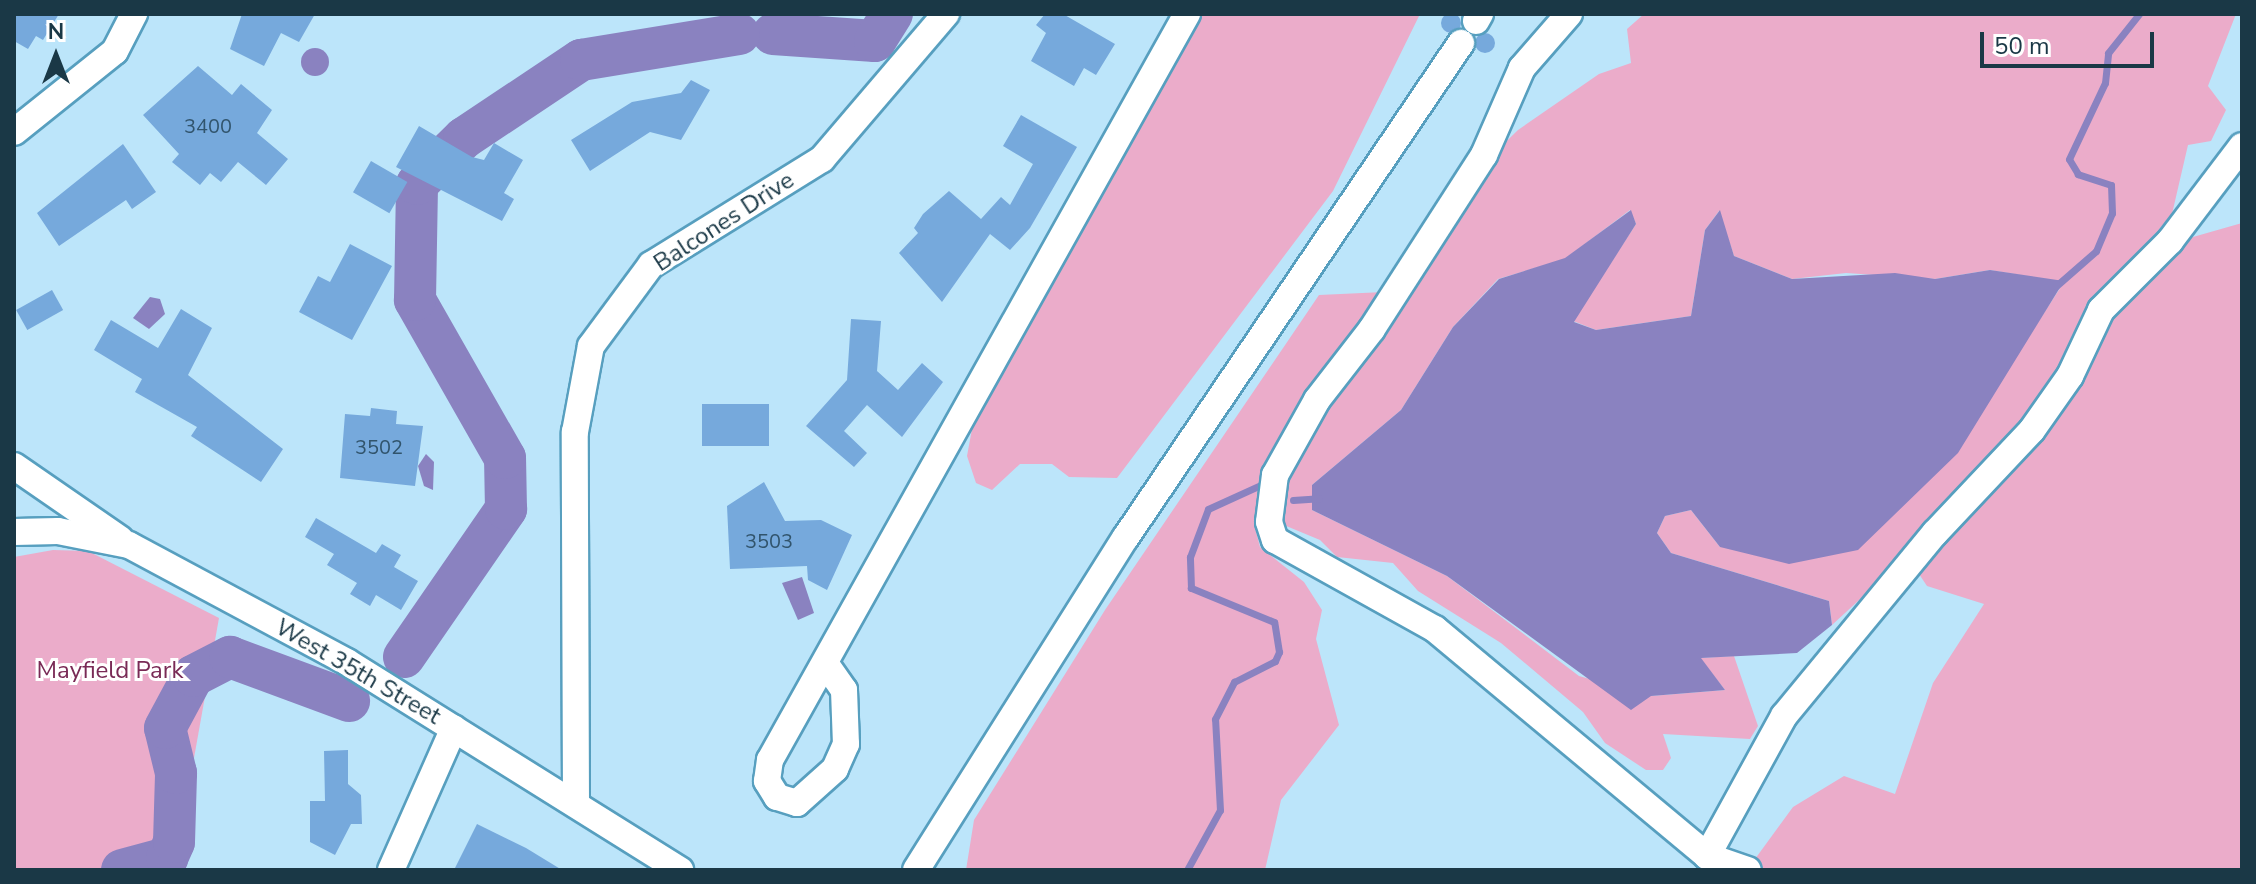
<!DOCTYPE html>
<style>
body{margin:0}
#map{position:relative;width:2256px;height:884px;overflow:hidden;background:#bce5fa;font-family:"Nunito Sans",sans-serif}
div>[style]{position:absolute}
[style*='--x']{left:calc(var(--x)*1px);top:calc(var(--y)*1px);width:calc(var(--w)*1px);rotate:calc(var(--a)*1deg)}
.green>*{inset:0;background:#ebacca}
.water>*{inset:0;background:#8a82c0}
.round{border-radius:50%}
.stream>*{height:7px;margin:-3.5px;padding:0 3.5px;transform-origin:3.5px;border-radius:3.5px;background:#8a82c0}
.river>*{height:42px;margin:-21px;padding:0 21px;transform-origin:21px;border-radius:21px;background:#8a82c0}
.building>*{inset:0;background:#76a9dc;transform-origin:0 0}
.roads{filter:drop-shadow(2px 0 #579fbf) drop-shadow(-2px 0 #579fbf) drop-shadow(0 2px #579fbf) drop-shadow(0 -2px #579fbf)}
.minor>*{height:26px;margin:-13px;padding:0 13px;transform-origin:13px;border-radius:13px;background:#fff}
span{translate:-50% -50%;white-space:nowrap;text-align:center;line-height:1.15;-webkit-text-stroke:6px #fff;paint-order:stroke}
.number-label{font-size:20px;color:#31546c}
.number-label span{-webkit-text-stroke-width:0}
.street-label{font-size:24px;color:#1a3846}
.park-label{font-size:24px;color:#792a56}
.frame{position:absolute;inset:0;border:16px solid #1a3846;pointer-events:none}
.north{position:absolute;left:16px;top:16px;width:80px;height:80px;-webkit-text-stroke:6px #fff;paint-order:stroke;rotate:0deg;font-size:22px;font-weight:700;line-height:32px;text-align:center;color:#1a3846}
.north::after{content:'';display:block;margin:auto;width:28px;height:36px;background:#1a3846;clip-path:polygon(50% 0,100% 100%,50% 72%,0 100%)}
.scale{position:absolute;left:1980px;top:32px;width:174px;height:36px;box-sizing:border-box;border:4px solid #1a3846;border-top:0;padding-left:10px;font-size:24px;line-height:28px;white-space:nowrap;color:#1a3846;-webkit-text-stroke:6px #fff;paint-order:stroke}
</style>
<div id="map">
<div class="green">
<div style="clip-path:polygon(1195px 14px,1420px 14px,1333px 191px,1117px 478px,1069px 477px,1052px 464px,1020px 464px,992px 490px,976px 483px,967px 456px,972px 429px)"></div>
<div style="clip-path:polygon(1644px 14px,2236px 14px,2208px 86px,2226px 110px,2211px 141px,2188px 145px,2172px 214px,2086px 316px,2062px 377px,1896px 566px,1832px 625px,1829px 601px,1671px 553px,1657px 533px,1665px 516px,1691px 510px,1720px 547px,2007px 370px,2064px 282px,1990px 270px,1935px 279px,1846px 273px,1792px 279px,1734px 256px,1719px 211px,1705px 230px,1691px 316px,1596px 330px,1573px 321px,1636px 224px,1630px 210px,1565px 259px,1498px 279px,1453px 327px,1401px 410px,1312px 485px,1312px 510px,1447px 576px,1579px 676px,1651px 696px,1725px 690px,1700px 658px,1734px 656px,1758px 726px,1750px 739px,1663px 734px,1671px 758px,1663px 770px,1646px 770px,1605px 743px,1583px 712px,1501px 643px,1418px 591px,1393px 563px,1337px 557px,1320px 540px,1262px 516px,1254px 524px,1260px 547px,1304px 582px,1322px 610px,1316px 639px,1339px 725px,1281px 800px,1265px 870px,966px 870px,974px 820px,1105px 610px,1319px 295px,1384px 292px,1425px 221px,1518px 130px,1599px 74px,1631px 63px,1627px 29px)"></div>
<div style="clip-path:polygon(2242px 223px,2242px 870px,1747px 870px,1793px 807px,1844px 776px,1895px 794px,1933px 683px,1984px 604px,1927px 586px,1917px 571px,2076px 394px,2124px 296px,2193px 237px)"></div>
<div style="clip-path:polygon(53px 550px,88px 551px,219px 618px,174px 870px,14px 870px,14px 557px)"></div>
</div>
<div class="water">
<div class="round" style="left:301px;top:48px;width:28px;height:28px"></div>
<div style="clip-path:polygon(1631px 210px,1636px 224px,1574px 322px,1596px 330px,1691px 316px,1705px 230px,1720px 210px,1734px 256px,1792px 279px,1895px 273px,1935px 279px,1990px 270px,2064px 281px,1958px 453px,1858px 550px,1789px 564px,1720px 547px,1691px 510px,1665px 516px,1657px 533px,1671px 553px,1829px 601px,1832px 625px,1797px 653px,1701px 658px,1725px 690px,1651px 696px,1631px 710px,1447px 576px,1312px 510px,1312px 485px,1401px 410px,1453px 327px,1499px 279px,1565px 258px)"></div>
<div style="clip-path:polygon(150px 297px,160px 299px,165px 314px,149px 329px,133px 318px)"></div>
<div style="clip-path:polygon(426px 454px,434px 462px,433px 490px,424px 486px,418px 466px)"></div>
<div style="clip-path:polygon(802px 577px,814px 613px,798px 620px,782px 583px)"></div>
</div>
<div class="stream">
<div style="--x:2056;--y:286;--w:53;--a:-41.2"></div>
<div style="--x:2096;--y:251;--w:41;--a:-67.2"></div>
<div style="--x:2112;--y:213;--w:28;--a:-92"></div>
<div style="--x:2111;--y:185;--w:35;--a:-162"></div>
<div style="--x:2078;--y:174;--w:17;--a:-121"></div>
<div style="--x:2069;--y:159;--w:84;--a:-64.7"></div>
<div style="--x:2105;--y:83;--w:30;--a:-84"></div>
<div style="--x:2108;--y:53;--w:50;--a:-51.5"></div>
<div style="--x:1293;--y:500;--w:26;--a:-4"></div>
<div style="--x:1187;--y:870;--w:68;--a:-61.2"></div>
<div style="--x:1220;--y:810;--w:91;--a:-93.1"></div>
<div style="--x:1215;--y:719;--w:42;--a:-62.8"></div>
<div style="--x:1234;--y:682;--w:46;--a:-27.1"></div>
<div style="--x:1275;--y:661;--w:10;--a:-66"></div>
<div style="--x:1279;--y:652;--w:30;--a:-99"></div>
<div style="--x:1274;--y:622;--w:90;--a:-157.7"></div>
<div style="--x:1191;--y:588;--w:31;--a:-92"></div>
<div style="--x:1190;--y:557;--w:51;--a:-69.4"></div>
<div style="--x:1208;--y:509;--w:63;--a:-24.5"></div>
</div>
<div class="river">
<div style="--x:773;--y:34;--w:102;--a:3.9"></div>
<div style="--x:875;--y:41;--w:32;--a:-58"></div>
<div style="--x:404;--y:657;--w:180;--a:-55.4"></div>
<div style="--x:506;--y:509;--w:51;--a:-91.1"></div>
<div style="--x:505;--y:458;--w:182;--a:-119.7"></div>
<div style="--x:415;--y:300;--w:116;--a:-89"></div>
<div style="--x:417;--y:184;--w:66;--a:-44.4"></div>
<div style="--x:464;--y:138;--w:141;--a:-33.7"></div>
<div style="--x:581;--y:60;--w:160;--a:-9.3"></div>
<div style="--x:122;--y:870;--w:47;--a:-14.9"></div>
<div style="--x:167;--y:858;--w:17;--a:-66"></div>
<div style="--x:174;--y:842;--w:69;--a:-88.3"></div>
<div style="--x:176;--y:773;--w:46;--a:-103.7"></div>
<div style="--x:165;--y:728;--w:59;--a:-61.7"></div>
<div style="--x:193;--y:676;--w:42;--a:-27.2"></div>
<div style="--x:230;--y:657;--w:127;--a:20.3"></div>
</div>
<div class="building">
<div class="round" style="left:1441px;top:13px;width:20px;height:20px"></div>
<div style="clip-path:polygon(14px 14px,59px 14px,43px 40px,36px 36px,28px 49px,14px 41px)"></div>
<div style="clip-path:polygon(242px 14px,315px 14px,299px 42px,281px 33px,264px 66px,230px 49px)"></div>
<div style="clip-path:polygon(1045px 14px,1063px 14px,1115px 44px,1096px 75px,1084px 68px,1074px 86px,1031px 61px,1046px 33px,1036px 25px)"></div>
<div class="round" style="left:1475px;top:33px;width:20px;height:20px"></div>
<div style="clip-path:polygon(198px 66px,232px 95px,241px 84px,272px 110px,257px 133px,288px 159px,266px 185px,238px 162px,221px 182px,210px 173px,200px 185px,172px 162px,179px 154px,143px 115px)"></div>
<div style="clip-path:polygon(691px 80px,710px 90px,681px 140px,650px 132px,590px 171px,571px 140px,632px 102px,681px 93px)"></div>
<div style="clip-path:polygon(1021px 115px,1077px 147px,1030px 228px,1010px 250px,990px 234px,942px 302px,899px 253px,918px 233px,914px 228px,923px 214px,949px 191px,981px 219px,1001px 197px,1010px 205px,1033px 164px,1003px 146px)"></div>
<div style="clip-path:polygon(419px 126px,472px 157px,484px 160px,494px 143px,523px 160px,504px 193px,514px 199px,502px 221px,396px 167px)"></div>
<div style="clip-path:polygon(123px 144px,156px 192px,132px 209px,126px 200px,59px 246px,37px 213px)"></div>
<div style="left:371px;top:161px;width:42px;height:36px;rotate:30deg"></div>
<div style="clip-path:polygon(350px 244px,392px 266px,352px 340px,299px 312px,318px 276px,330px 282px)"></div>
<div style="left:52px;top:290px;width:23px;height:41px;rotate:61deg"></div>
<div style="clip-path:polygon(181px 309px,212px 328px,188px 375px,283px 449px,261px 482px,191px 436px,197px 427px,135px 392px,142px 379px,94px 350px,111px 320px,158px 348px)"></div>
<div style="clip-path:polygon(851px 319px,881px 321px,877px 371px,898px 390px,922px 363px,943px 382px,902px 437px,867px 405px,844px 431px,867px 453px,854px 467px,806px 426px,847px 380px)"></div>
<div style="left:702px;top:404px;width:67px;height:42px"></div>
<div style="clip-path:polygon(371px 408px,397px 411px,396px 424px,423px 426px,415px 486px,340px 478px,345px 414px,370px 416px)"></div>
<div style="clip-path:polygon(764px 482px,785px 521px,821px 520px,852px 535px,827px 590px,808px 580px,807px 566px,730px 569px,727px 506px)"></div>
<div style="clip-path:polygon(316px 518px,376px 553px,382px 544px,401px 555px,394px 567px,418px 581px,401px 610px,376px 595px,370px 606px,350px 594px,357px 583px,327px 565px,334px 554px,305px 537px)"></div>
<div style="clip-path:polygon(348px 750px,348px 784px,361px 795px,362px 824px,351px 824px,335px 855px,310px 842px,310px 801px,325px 801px,324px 751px)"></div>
<div style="clip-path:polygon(477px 824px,526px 848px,562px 870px,454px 870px)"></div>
</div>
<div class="roads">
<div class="minor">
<div style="--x:1569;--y:14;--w:72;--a:131"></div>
<div style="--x:1522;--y:68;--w:95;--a:113.6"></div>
<div style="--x:1484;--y:155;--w:207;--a:122.8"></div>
<div style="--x:1372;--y:329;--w:90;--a:127.8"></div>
<div style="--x:1317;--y:400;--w:86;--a:119.2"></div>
<div style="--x:1275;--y:475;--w:47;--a:97.3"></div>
<div style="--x:1269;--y:522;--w:19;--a:72"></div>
<div style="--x:1275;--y:540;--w:183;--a:29.1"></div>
<div style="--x:1435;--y:629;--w:354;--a:39.8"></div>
<div style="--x:1707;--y:856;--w:43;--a:18.9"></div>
<div style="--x:1476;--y:21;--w:8;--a:-60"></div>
<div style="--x:14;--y:132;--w:129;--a:-38.7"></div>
<div style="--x:115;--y:51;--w:42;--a:-62.8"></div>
<div style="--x:14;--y:466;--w:129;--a:34.6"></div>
<div style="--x:14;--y:532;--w:44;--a:-1.3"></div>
<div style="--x:58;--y:531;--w:72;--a:11.2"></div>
<div style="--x:129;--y:545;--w:247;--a:28.2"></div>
<div style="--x:347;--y:662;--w:393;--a:32"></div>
<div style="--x:825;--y:663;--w:33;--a:55"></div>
<div style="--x:844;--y:690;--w:54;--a:87.9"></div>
<div style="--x:846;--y:744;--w:27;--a:114"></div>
<div style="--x:835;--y:769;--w:51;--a:138.2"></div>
<div style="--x:797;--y:803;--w:21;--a:-163"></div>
<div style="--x:777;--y:797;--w:19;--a:-122"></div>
<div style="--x:767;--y:781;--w:21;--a:-82"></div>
<div style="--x:770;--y:760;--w:855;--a:-60.8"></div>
<div style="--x:576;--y:803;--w:371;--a:-90.2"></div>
<div style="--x:575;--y:432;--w:87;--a:-79.5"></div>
<div style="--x:591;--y:346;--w:101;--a:-53.5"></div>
<div style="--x:651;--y:265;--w:201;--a:-31.8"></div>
<div style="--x:822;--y:159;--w:191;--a:-49.5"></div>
<div style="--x:1707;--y:856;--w:160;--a:-61.2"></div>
<div style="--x:1784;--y:716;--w:237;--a:-50.5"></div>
<div style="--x:1935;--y:533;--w:141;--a:-46.7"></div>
<div style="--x:2032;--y:430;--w:66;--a:-54.9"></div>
<div style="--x:2070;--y:376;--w:73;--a:-64.8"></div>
<div style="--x:2101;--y:310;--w:98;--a:-45"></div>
<div style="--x:2170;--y:241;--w:119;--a:-52.8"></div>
<div style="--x:391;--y:870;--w:155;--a:-66.1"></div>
<div style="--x:916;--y:870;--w:394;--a:-57.8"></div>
<div style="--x:1126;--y:537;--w:597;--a:-55.86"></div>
</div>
</div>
<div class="number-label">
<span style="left:208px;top:126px">3400</span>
<span style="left:379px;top:447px">3502</span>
<span style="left:769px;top:541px">3503</span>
</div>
<div class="street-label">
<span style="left:724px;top:222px;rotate:-33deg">Balcones Drive</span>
<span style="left:358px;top:672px;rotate:30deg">West 35th Street</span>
</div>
<div class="park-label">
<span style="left:110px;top:671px">Mayfield Park</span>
</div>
<div class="frame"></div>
<div class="north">N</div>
<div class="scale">50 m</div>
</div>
